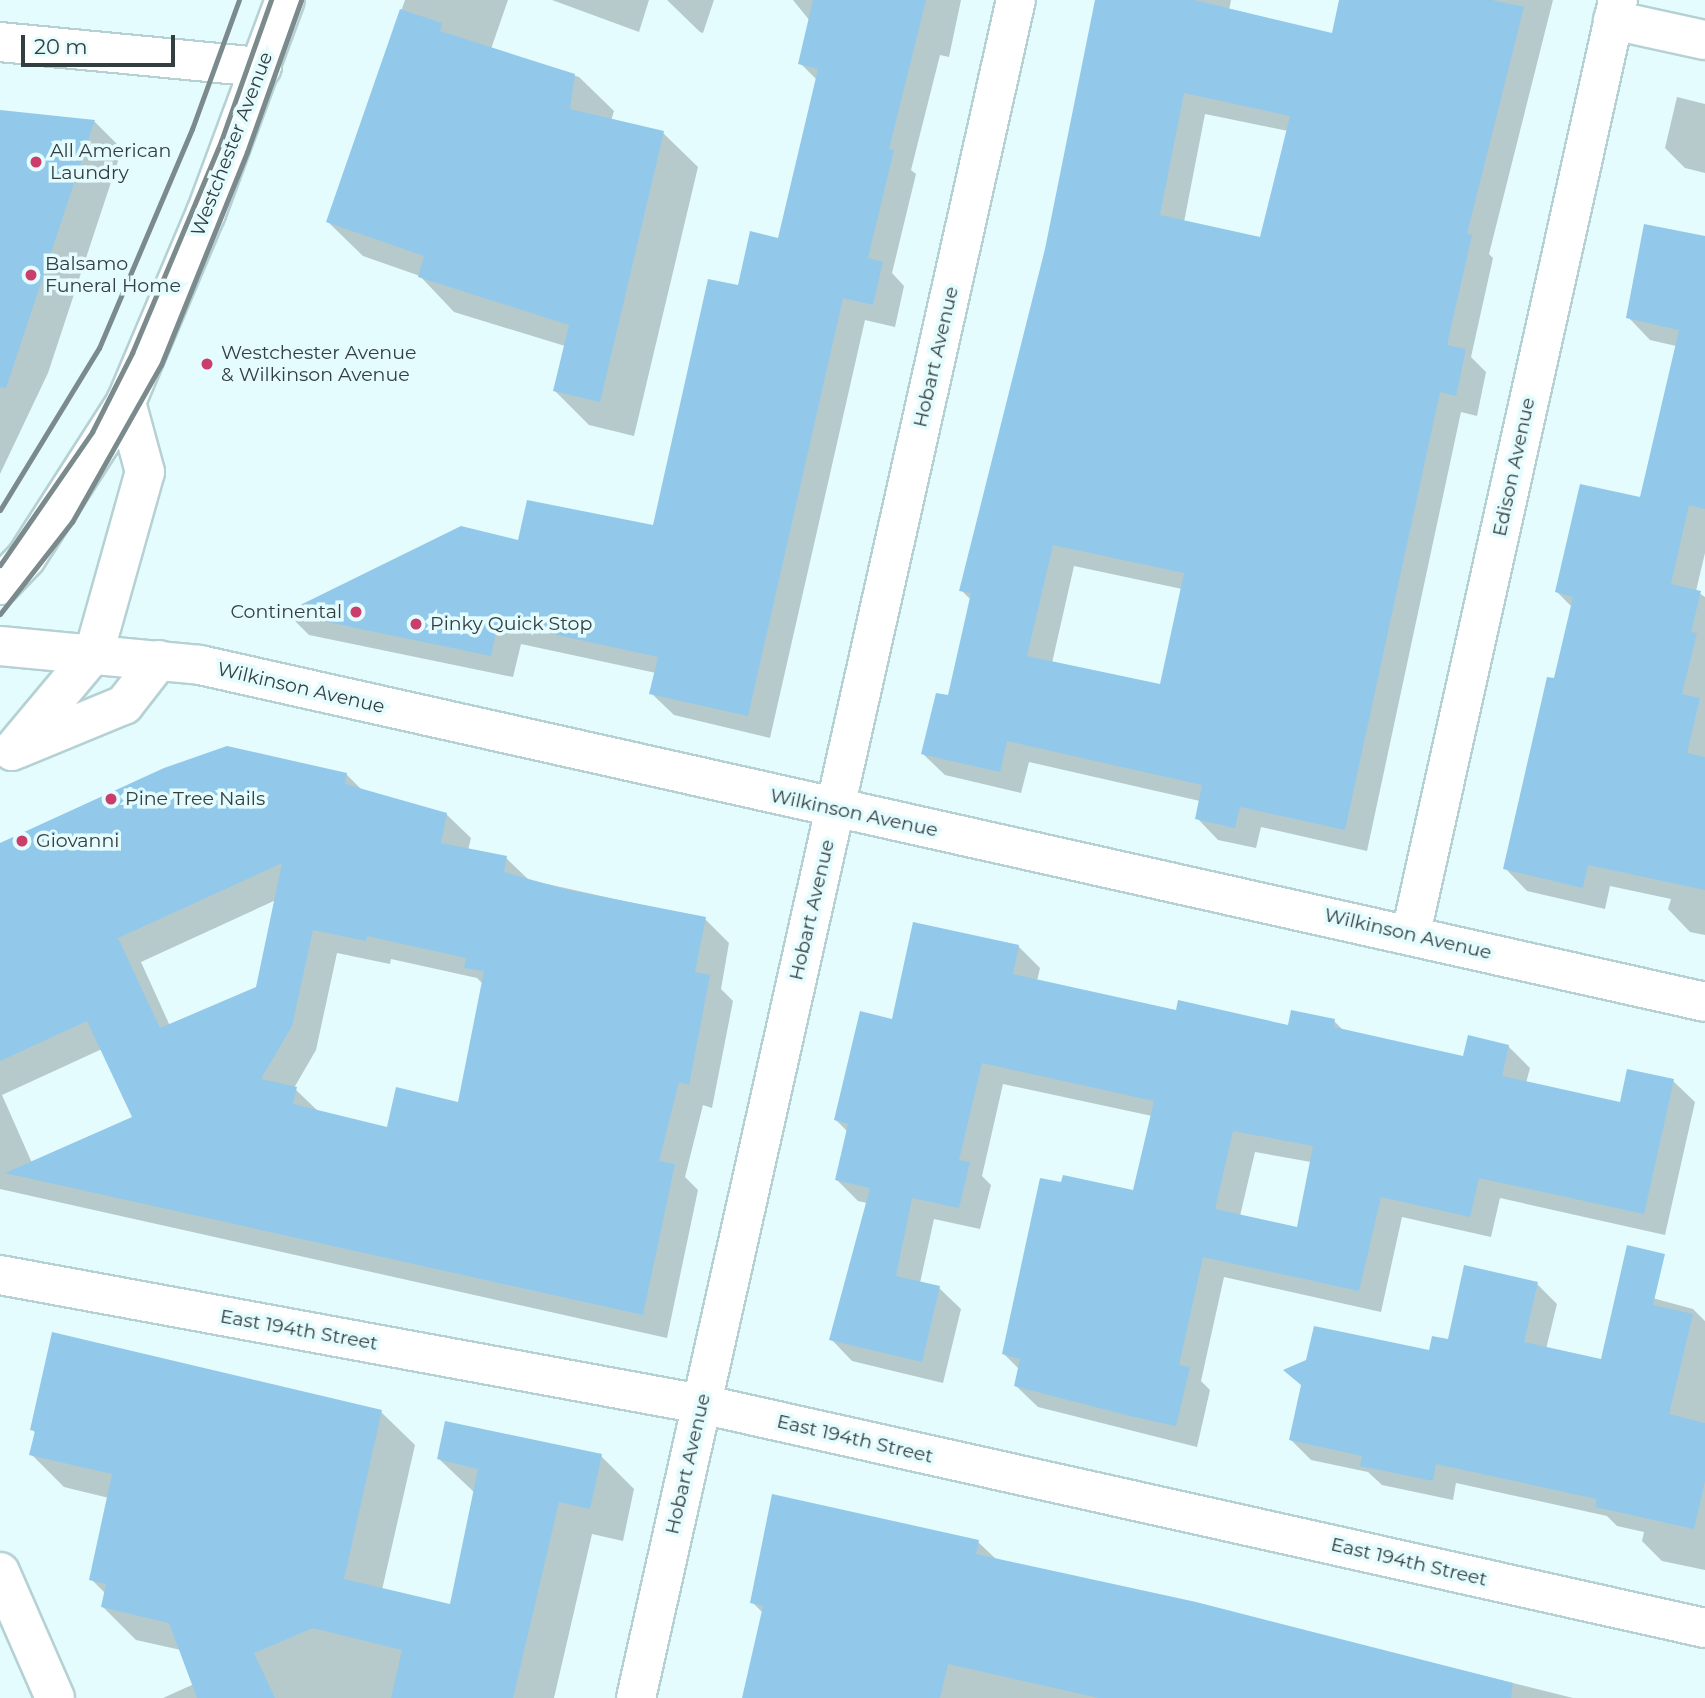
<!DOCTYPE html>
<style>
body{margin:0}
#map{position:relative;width:1705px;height:1698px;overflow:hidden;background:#e4fcfe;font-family:Montserrat,sans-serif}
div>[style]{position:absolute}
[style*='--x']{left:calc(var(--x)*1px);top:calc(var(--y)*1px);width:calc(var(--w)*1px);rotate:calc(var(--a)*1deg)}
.shadow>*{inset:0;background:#0003}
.building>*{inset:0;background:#92c9eb}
.roads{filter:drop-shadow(2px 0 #b5d1d4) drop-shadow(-2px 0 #b5d1d4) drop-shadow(0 2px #b5d1d4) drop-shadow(0 -2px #b5d1d4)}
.minor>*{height:38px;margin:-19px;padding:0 19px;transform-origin:19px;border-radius:19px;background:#fff}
.major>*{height:38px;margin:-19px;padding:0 19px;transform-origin:19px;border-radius:19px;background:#fff}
.rail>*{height:5px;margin:-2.5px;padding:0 2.5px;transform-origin:2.5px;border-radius:2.5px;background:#7b8b8d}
.dots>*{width:19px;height:19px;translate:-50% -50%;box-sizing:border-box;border:4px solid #e4fcfe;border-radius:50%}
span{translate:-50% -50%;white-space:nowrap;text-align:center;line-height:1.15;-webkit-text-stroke:7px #e4fcfe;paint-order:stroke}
.street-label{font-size:19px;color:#333e40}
.poi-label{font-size:19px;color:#333e40}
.left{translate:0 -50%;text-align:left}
.right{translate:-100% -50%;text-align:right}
.scale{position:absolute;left:21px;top:35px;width:154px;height:32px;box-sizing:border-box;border:4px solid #333e40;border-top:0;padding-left:9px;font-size:21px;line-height:24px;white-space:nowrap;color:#333e40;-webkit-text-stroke:5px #e4fcfe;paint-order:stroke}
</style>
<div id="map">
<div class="shadow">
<div style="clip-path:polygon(405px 0,508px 0,491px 49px,579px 77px,614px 111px,611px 121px,663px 133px,698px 167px,634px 436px,589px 425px,555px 391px,565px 346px,454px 312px,420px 276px,363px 256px,328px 222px)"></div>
<div style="clip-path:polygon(552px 0,649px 0,639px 32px)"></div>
<div style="clip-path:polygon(667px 0,714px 0,703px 33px,700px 32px)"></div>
<div style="clip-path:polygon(793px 0,961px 0,949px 57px,940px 55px,911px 170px,916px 174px,892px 273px,904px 286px,895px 327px,865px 320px,770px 738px,674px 715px,651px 693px,656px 673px,521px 644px,513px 677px,309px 635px,287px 613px,519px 542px,654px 527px,739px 287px,780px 240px,817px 80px,800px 63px,810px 21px)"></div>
<div style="clip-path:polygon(evenodd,1096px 0,1231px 0,1229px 10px,1334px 35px,1341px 0,1553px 0,1489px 254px,1493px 258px,1471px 357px,1486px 372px,1477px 416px,1461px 412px,1367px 851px,1261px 827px,1256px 848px,1218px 840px,1197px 818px,1200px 801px,1029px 762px,1021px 793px,945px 775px,923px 754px,949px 697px,971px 600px,961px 590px,1046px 250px,1096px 0,1205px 114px,1288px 131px,1262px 239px,1184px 222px,1205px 114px,1096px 0,1074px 566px,1182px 589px,1161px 686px,1052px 663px,1074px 566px)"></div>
<div style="clip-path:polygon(1677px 97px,1705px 104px,1705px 173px,1685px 168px,1665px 148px)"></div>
<div style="clip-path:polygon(0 112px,95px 122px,122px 149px,48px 373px,0 474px)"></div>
<div style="clip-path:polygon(1705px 238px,1705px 553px,1696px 591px,1705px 597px,1705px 935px,1690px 932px,1668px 909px,1671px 899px,1610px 886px,1605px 909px,1527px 891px,1505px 868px,1573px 608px,1557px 592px,1641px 499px,1676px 346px,1650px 340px,1628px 317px)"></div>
<div style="clip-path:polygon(evenodd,346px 774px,362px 790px,446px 814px,471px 838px,468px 850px,506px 858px,529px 880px,705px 919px,729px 943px,721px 989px,733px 1001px,712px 1108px,703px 1105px,685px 1177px,698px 1190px,667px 1338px,0 1189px,0 845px,346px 774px,276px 900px,257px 988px,170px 1026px,141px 962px,276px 900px,346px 774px,337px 953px,390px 964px,391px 959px,477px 978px,483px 984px,459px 1104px,388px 1129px,320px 1113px,294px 1088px,316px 1050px,337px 953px,346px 774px,102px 1049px,134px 1118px,32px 1163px,2px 1095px,102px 1049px)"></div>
<div style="clip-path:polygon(evenodd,1018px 946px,1040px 968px,1037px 981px,1177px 1012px,1290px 1027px,1334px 1021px,1344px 1031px,1464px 1058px,1508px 1046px,1530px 1068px,1526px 1083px,1621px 1104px,1673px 1081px,1695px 1102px,1665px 1235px,1500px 1198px,1491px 1237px,1402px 1217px,1381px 1312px,1224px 1277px,1201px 1381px,1210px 1390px,1197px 1447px,1038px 1407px,1016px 1386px,1019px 1369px,1004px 1354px,1134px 1192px,1152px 1116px,1003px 1084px,982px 1176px,991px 1185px,980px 1229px,934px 1219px,920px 1283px,939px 1288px,961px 1309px,943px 1383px,852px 1361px,831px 1339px,867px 1203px,858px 1201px,837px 1180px,848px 1132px,836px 1120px,893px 1021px,1018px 946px,1255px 1152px,1311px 1162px,1298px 1229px,1240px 1216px,1255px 1152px)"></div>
<div style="clip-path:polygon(1537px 1284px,1557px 1304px,1546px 1349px,1603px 1361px,1619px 1289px,1693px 1309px,1705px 1321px,1705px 1570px,1662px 1561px,1642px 1541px,1644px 1532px,1617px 1526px,1607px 1516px,1456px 1483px,1453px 1500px,1382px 1485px,1368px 1472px,1311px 1460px,1291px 1440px)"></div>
<div style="clip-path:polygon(381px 1412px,415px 1445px,382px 1590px,452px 1606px,475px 1493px,439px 1459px,601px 1456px,634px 1489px,623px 1541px,592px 1534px,554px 1698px,163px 1698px,194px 1684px,181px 1650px,136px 1640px,103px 1607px,106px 1594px,91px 1579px,109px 1498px,64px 1487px,31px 1454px,36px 1434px,32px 1429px)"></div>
<div style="clip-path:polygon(978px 1542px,997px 1560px,1195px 1604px,1573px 1698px,744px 1698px,763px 1613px,752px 1602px)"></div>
</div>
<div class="building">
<div style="clip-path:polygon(813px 0,926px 0,889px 149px,894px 150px,868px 258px,883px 262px,873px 305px,843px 298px,748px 716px,649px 694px,658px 657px,498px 622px,491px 656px,284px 613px,461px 526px,518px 540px,527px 500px,653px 525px,708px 279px,738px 285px,750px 231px,778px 238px,818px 69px,798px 64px)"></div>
<div style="clip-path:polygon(evenodd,1095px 0,1194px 0,1332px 33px,1339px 0,1492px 0,1524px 7px,1467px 234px,1472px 235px,1447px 345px,1466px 349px,1456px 396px,1440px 392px,1345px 830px,1240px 807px,1235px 828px,1195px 819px,1202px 785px,1007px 741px,1000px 772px,921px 754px,936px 693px,948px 695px,971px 593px,959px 591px,1045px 249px,1095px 0,1184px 93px,1290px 116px,1260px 237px,1160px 215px,1184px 93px,1095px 0,1053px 545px,1184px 573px,1160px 684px,1027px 656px,1053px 545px)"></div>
<div style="clip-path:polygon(400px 9px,442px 23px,440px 31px,575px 74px,570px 109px,664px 131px,600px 402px,553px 391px,569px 325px,418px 277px,424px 256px,326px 222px)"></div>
<div style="clip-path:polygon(0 110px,95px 120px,6px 388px,0 387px)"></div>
<div style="clip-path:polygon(1644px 224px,1705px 236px,1705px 509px,1689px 505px,1671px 584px,1701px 591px,1691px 632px,1697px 633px,1682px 694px,1700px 698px,1687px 753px,1705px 757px,1705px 890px,1588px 865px,1583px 888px,1503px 869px,1547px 677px,1554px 678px,1573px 597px,1555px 592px,1580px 484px,1640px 497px,1679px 330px,1626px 318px)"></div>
<div style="clip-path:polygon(evenodd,227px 746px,347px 773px,345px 784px,447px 813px,441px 843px,507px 856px,504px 872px,568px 890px,706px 917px,695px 972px,710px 975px,689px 1085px,679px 1082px,659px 1161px,675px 1164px,643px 1315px,5px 1173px,132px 1117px,87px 1021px,0 1061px,0 843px,164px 768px,227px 746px,282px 863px,256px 987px,160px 1028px,118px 938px,282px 863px,227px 746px,313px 930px,366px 941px,367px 936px,466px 958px,464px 968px,484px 971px,458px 1102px,396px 1087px,387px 1127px,293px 1104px,297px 1087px,261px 1079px,292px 1026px,313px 930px)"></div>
<div style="clip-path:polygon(evenodd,913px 922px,1019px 945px,1013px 974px,1176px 1010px,1178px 1000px,1288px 1025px,1291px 1010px,1335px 1019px,1334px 1027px,1463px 1056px,1468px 1035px,1509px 1045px,1502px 1076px,1620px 1102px,1627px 1069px,1674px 1079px,1644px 1214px,1479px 1178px,1470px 1217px,1381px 1197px,1359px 1291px,1203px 1257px,1179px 1365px,1190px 1367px,1176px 1426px,1130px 1416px,1014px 1386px,1020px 1359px,1002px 1354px,1040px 1178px,1061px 1182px,1063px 1175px,1133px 1190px,1154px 1101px,982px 1063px,959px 1160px,970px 1162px,959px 1208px,912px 1198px,896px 1276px,940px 1286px,922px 1362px,829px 1340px,870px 1188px,835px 1180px,848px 1124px,834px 1120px,860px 1011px,892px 1019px,913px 922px,1233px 1131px,1313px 1146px,1297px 1227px,1215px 1209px,1233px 1131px)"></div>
<div style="clip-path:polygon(1627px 1245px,1665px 1254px,1653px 1305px,1693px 1314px,1669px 1414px,1705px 1423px,1705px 1481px,1694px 1529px,1595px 1507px,1597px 1499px,1436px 1464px,1433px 1481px,1360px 1466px,1362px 1456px,1289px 1440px,1301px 1385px,1283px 1370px,1306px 1360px,1314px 1326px,1429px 1350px,1432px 1336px,1448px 1339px,1464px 1265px,1538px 1282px,1524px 1342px,1601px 1359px)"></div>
<div style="clip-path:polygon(52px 1332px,382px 1410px,344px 1579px,450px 1604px,478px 1469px,437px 1459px,445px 1421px,602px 1454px,590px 1509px,559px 1502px,513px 1698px,391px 1698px,402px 1650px,313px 1628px,254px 1653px,275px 1698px,197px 1698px,169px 1623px,101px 1607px,106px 1584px,89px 1580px,112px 1474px,29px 1455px,35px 1431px,30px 1430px)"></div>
<div style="clip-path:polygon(772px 1494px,979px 1540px,976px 1554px,1196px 1602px,1513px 1683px,1511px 1698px,1099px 1698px,948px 1664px,940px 1698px,742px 1698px,763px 1606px,750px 1603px)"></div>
</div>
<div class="roads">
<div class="minor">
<div style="--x:1613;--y:20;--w:94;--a:12.3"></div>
<div style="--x:0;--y:42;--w:263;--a:5.5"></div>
<div style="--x:0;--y:646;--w:201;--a:5.4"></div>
<div style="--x:200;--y:665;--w:1542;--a:12.62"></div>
<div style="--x:17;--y:749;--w:116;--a:-22.4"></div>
<div style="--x:124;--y:705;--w:57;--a:-52.1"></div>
<div style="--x:12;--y:751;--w:128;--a:-50.1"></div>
<div style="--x:94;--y:653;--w:188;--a:-74.3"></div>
<div style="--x:145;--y:472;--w:73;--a:-105.2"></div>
<div style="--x:1411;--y:933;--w:956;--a:-77.49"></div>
<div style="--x:0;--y:1275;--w:713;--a:10.43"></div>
<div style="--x:701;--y:1404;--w:1029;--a:12.58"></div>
<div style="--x:0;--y:1572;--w:137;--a:66.4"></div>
<div style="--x:636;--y:1698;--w:1740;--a:-77.39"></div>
</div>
<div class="major">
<div style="--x:0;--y:585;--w:37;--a:-46"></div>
<div style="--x:26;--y:558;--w:185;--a:-57.3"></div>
<div style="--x:126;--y:402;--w:205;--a:-67.1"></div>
<div style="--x:206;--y:213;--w:227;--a:-69.7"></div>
</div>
</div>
<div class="rail">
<div style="--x:0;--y:510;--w:190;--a:-58.6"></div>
<div style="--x:99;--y:348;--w:238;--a:-67"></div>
<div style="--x:192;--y:129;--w:137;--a:-70"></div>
<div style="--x:0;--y:565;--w:162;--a:-55.3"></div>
<div style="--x:92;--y:432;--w:89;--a:-63.1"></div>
<div style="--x:132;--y:353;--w:230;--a:-67.2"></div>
<div style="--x:221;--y:141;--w:150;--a:-70.5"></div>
<div style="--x:0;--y:614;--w:117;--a:-52"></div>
<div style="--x:72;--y:522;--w:180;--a:-60.5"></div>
<div style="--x:161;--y:365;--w:230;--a:-68"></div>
<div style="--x:247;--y:152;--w:161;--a:-70.4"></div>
</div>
<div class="dots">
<div style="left:36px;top:162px;background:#cb3d6b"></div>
<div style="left:31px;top:275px;background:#cb3d6b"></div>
<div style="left:207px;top:364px;background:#cb3d6b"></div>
<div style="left:356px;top:612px;background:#cb3d6b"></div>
<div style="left:416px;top:624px;background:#cb3d6b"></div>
<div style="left:111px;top:799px;background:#cb3d6b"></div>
<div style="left:22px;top:841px;background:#cb3d6b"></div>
</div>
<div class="street-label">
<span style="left:232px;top:144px;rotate:-69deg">Westchester Avenue</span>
<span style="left:936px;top:357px;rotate:-77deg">Hobart Avenue</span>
<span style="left:1514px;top:467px;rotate:-78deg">Edison Avenue</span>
<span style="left:301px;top:688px;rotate:13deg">Wilkinson Avenue</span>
<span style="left:854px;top:813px;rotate:12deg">Wilkinson Avenue</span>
<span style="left:812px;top:910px;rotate:-77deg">Hobart Avenue</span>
<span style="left:1408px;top:934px;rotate:13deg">Wilkinson Avenue</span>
<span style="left:299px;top:1330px;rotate:10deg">East 194th Street</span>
<span style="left:855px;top:1439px;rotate:13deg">East 194th Street</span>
<span style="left:688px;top:1464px;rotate:-77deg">Hobart Avenue</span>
<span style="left:1409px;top:1562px;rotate:13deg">East 194th Street</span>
</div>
<div class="poi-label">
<span class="left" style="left:50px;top:162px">All American<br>Laundry</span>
<span class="left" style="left:45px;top:275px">Balsamo<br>Funeral Home</span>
<span class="left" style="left:221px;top:364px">Westchester Avenue<br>&amp; Wilkinson Avenue</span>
<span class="right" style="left:342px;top:612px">Continental</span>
<span class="left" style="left:430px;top:624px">Pinky Quick Stop</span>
<span class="left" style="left:125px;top:799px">Pine Tree Nails</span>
<span class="left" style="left:36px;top:841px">Giovanni</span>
</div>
<div class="scale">20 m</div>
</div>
